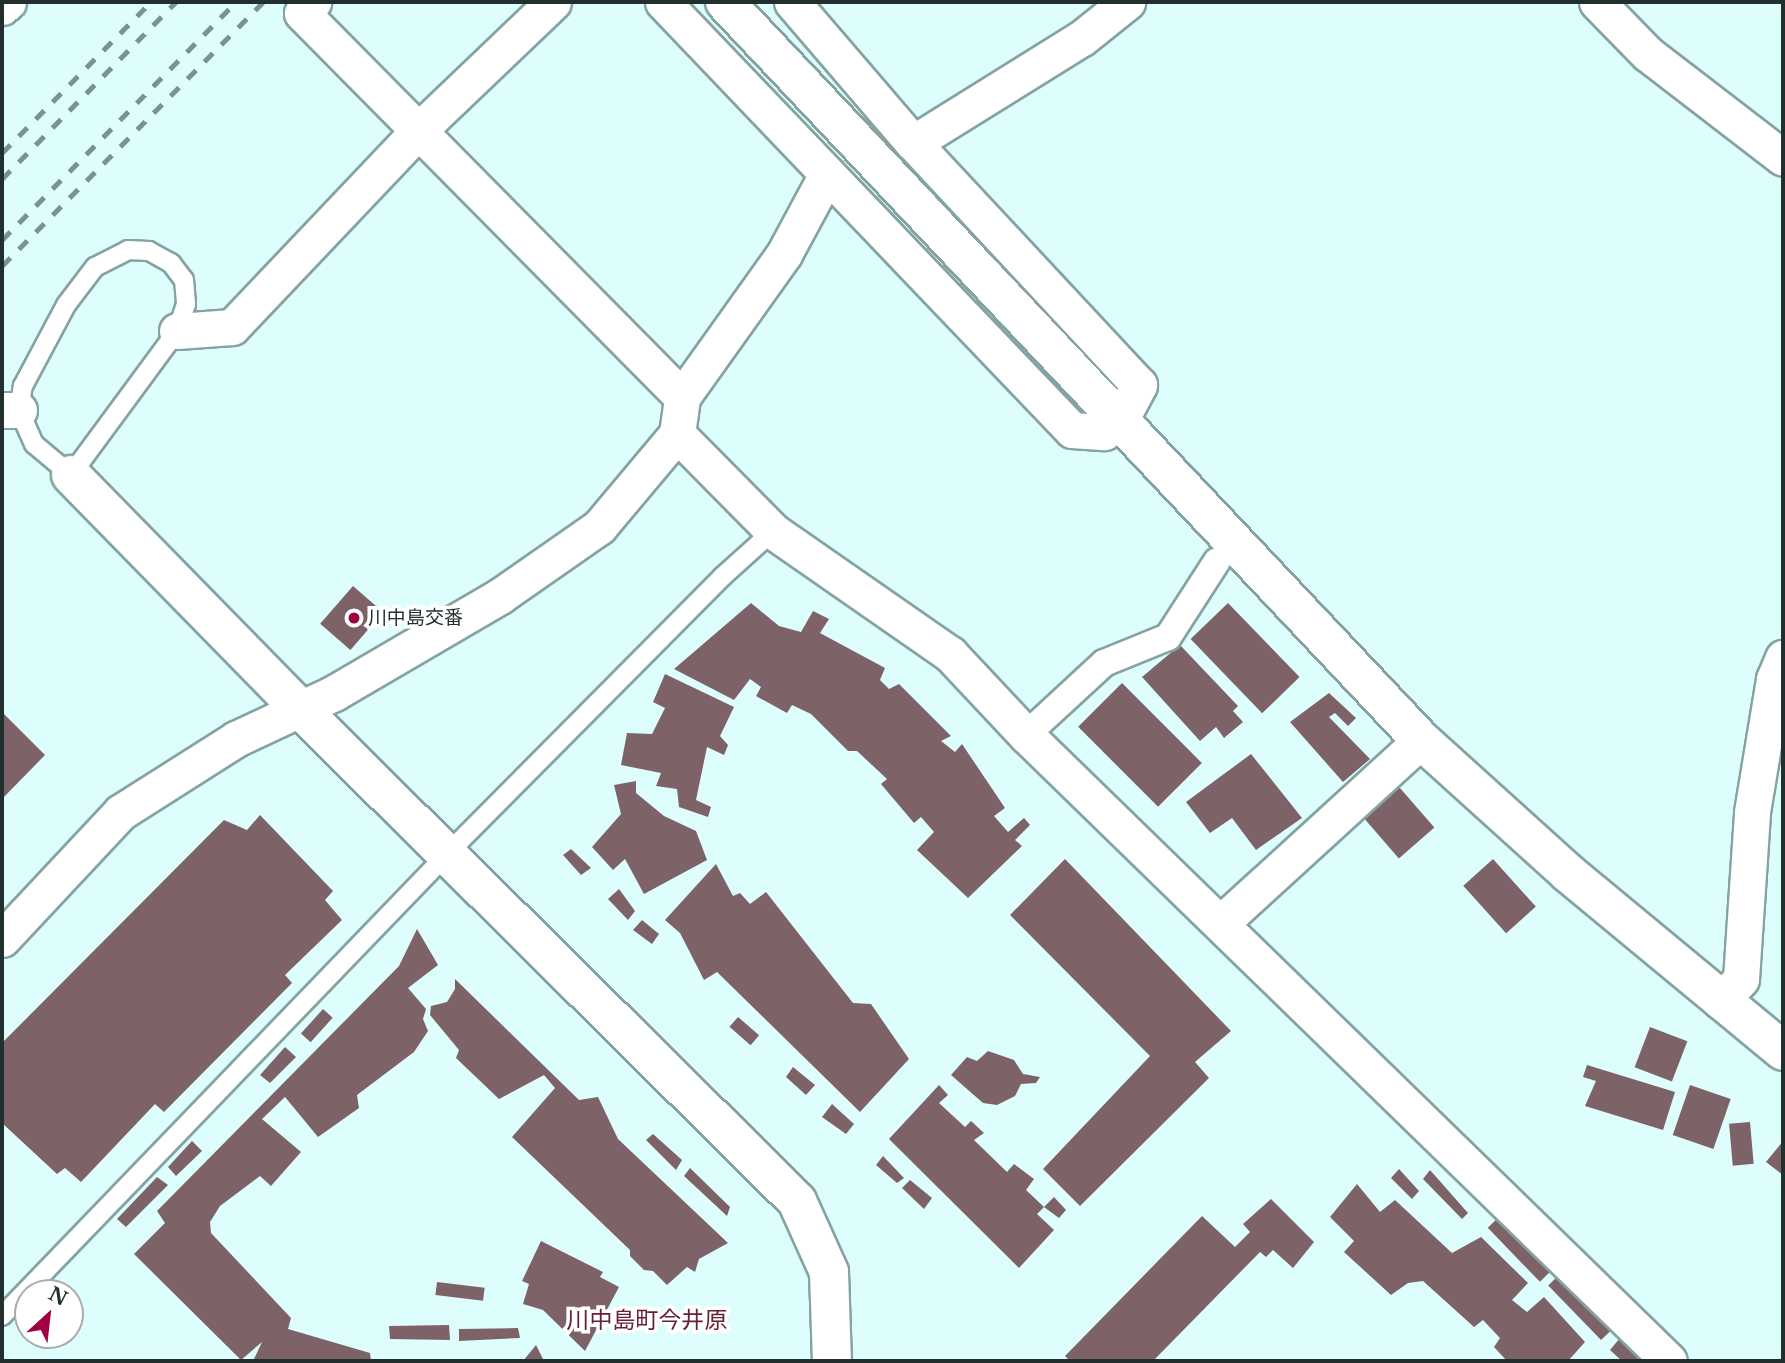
<!DOCTYPE html>
<meta charset="utf-8">
<style>
body{margin:0}
#map{position:relative;width:1785px;height:1363px;overflow:hidden;background:#ddfefd;font-family:"Libre Baskerville","Noto Sans JP",serif}
div>[style]{position:absolute}
[style*='--x']{left:calc(var(--x)*1px);top:calc(var(--y)*1px);width:calc(var(--w)*1px);rotate:calc(var(--a)*1deg)}
.building>*{inset:0;background:#7d6367;transform-origin:0 0}
.roads{filter:drop-shadow(2px 0 #84a3a2) drop-shadow(-2px 0 #84a3a2) drop-shadow(0 2px #84a3a2) drop-shadow(0 -2px #84a3a2)}
.service>*{height:18px;margin:-9px;padding:0 9px;transform-origin:9px;border-radius:9px;background:#fff}
.pedestrian>*{height:26px;margin:-13px;padding:0 13px;transform-origin:13px;border-radius:13px;background:#fff}
.minor>*{height:35px;margin:-17.5px;padding:0 17.5px;transform-origin:17.5px;border-radius:17.5px;background:#fff}
.tertiary>*{height:38px;margin:-19px;padding:0 19px;transform-origin:19px;border-radius:19px;background:#fff}
.rail>*{height:5px;margin-top:-2.5px;transform-origin:0;background:repeating-linear-gradient(90deg,#7c9292 0 12px,transparent 0 24px)}
.dots>*{width:19px;height:19px;translate:-50% -50%;box-sizing:border-box;border:4px solid #fff;border-radius:50%}
span{translate:-50% -50%;white-space:nowrap;text-align:center;line-height:1.15;-webkit-text-stroke:7px #fff;paint-order:stroke}
.poi-label{font-size:19px;color:#222f2f}
.left{translate:0 -50%;text-align:left}
.quarter-label{font-size:23px;color:#662133}
.frame{position:absolute;inset:0;border:4px solid #222f2f;pointer-events:none}
.north{position:absolute;left:14px;top:1279px;width:70px;height:70px;box-sizing:border-box;background:#fff;border:2px solid #a7acac;border-radius:50%;rotate:27deg;font-size:19px;font-weight:700;line-height:28px;text-align:center;color:#222f2f}
.north::after{content:'';display:block;margin:auto;width:24px;height:32px;background:#9f0143;clip-path:polygon(50% 0,100% 100%,50% 72%,0 100%)}
</style>
<div id="map">
<div class="building">
<div style="left:353px;top:586px;width:40px;height:50px;rotate:41deg"></div>
<div style="clip-path:polygon(751px 603px,779px 626px,801px 632px,813px 611px,829px 619px,820px 633px,885px 668px,880px 680px,889px 689px,899px 684px,951px 736px,941px 741px,955px 752px,962px 744px,1005px 808px,994px 816px,1008px 832px,1024px 818px,1030px 825px,1015px 840px,1022px 846px,968px 898px,917px 850px,934px 832px,921px 817px,914px 823px,881px 784px,887px 779px,857px 751px,848px 751px,811px 714px,792px 705px,787px 713px,756px 696px,761px 687px,750px 679px,734px 700px,674px 669px)"></div>
<div style="left:1228px;top:603px;width:103px;height:52px;rotate:46deg"></div>
<div style="clip-path:polygon(1180px 645px,1238px 706px,1233px 711px,1243px 722px,1224px 738px,1216px 727px,1200px 741px,1142px 677px)"></div>
<div style="clip-path:polygon(665px 674px,734px 707px,720px 736px,728px 745px,724px 755px,707px 747px,696px 800px,711px 807px,708px 817px,679px 807px,677px 789px,656px 786px,661px 773px,621px 765px,627px 733px,652px 734px,665px 708px,653px 702px)"></div>
<div style="left:1122px;top:683px;width:113px;height:62px;rotate:45deg"></div>
<div style="clip-path:polygon(1329px 693px,1356px 718px,1348px 726px,1335px 713px,1329px 717px,1370px 759px,1343px 782px,1290px 722px)"></div>
<div style="clip-path:polygon(2px 712px,45px 755px,2px 799px)"></div>
<div style="clip-path:polygon(1251px 754px,1302px 818px,1256px 850px,1232px 818px,1210px 833px,1186px 802px)"></div>
<div style="left:1393px;top:780px;width:63px;height:47px;rotate:49deg"></div>
<div style="clip-path:polygon(636px 781px,636px 793px,664px 816px,696px 831px,707px 860px,644px 894px,625px 859px,613px 870px,592px 847px,621px 814px,614px 785px)"></div>
<div style="clip-path:polygon(260px 815px,333px 891px,325px 900px,342px 920px,285px 975px,292px 983px,164px 1112px,155px 1104px,81px 1182px,65px 1168px,57px 1174px,2px 1123px,2px 1043px,224px 820px,247px 830px)"></div>
<div style="clip-path:polygon(571px 849px,591px 868px,581px 875px,563px 855px)"></div>
<div style="clip-path:polygon(1065px 859px,1231px 1031px,1195px 1062px,1209px 1078px,1080px 1206px,1043px 1169px,1150px 1056px,1010px 915px)"></div>
<div style="left:1493px;top:859px;width:64px;height:40px;rotate:48deg"></div>
<div style="clip-path:polygon(716px 864px,733px 896px,740px 893px,750px 904px,766px 892px,853px 1003px,871px 1004px,909px 1059px,860px 1112px,717px 972px,704px 980px,680px 933px,665px 920px)"></div>
<div style="clip-path:polygon(619px 889px,635px 911px,628px 920px,608px 899px)"></div>
<div style="clip-path:polygon(642px 920px,659px 934px,652px 944px,633px 930px)"></div>
<div style="clip-path:polygon(417px 929px,438px 965px,408px 988px,426px 1009px,423px 1019px,428px 1031px,414px 1052px,357px 1095px,359px 1108px,318px 1137px,285px 1097px,262px 1119px,301px 1152px,271px 1186px,260px 1176px,220px 1206px,210px 1222px,211px 1233px,291px 1318px,288px 1329px,370px 1353px,371px 1361px,253px 1361px,262px 1342px,241px 1360px,134px 1254px,165px 1223px,157px 1211px,399px 966px)"></div>
<div style="clip-path:polygon(455px 979px,579px 1100px,598px 1097px,618px 1139px,728px 1243px,699px 1259px,695px 1272px,687px 1267px,667px 1285px,653px 1271px,644px 1270px,630px 1256px,630px 1250px,512px 1137px,555px 1088px,544px 1075px,499px 1099px,456px 1058px,459px 1050px,430px 1015px,431px 1006px,447px 1002px,455px 989px)"></div>
<div style="left:323px;top:1009px;width:13px;height:33px;rotate:42deg"></div>
<div style="left:738px;top:1017px;width:28px;height:13px;rotate:41deg"></div>
<div style="left:1650px;top:1027px;width:40px;height:43px;rotate:21deg"></div>
<div style="clip-path:polygon(285px 1047px,296px 1057px,270px 1083px,260px 1075px)"></div>
<div style="clip-path:polygon(988px 1051px,1014px 1060px,1023px 1074px,1040px 1077px,1036px 1083px,1021px 1084px,1015px 1096px,997px 1105px,983px 1103px,951px 1075px,967px 1057px,977px 1061px)"></div>
<div style="clip-path:polygon(1587px 1065px,1675px 1092px,1663px 1130px,1585px 1106px,1596px 1081px,1583px 1077px)"></div>
<div style="clip-path:polygon(793px 1067px,815px 1085px,806px 1095px,786px 1077px)"></div>
<div style="clip-path:polygon(939px 1085px,948px 1095px,939px 1103px,965px 1127px,971px 1121px,984px 1133px,974px 1140px,1007px 1172px,1014px 1164px,1034px 1179px,1026px 1190px,1044px 1207px,1037px 1214px,1054px 1230px,1019px 1268px,889px 1139px)"></div>
<div style="left:1690px;top:1085px;width:43px;height:53px;rotate:19deg"></div>
<div style="clip-path:polygon(832px 1104px,854px 1124px,846px 1134px,822px 1117px)"></div>
<div style="left:1750px;top:1122px;width:42px;height:21px;rotate:85deg"></div>
<div style="clip-path:polygon(653px 1134px,682px 1160px,676px 1170px,646px 1140px)"></div>
<div style="clip-path:polygon(192px 1141px,202px 1151px,176px 1176px,168px 1167px)"></div>
<div style="clip-path:polygon(1783px 1141px,1783px 1175px,1766px 1162px)"></div>
<div style="clip-path:polygon(883px 1156px,904px 1178px,897px 1183px,876px 1165px)"></div>
<div style="clip-path:polygon(690px 1168px,730px 1207px,727px 1216px,684px 1176px)"></div>
<div style="clip-path:polygon(1399px 1169px,1419px 1191px,1412px 1199px,1391px 1178px)"></div>
<div style="clip-path:polygon(1430px 1170px,1468px 1213px,1462px 1219px,1423px 1179px)"></div>
<div style="clip-path:polygon(157px 1177px,168px 1185px,126px 1227px,117px 1219px)"></div>
<div style="clip-path:polygon(910px 1180px,932px 1198px,924px 1209px,902px 1188px)"></div>
<div style="clip-path:polygon(1357px 1184px,1380px 1212px,1395px 1200px,1452px 1253px,1481px 1237px,1528px 1283px,1512px 1300px,1527px 1312px,1544px 1297px,1585px 1342px,1568px 1361px,1507px 1361px,1494px 1347px,1500px 1338px,1483px 1320px,1474px 1327px,1423px 1281px,1408px 1283px,1391px 1295px,1344px 1252px,1354px 1241px,1330px 1217px)"></div>
<div style="clip-path:polygon(1054px 1197px,1066px 1210px,1059px 1218px,1044px 1207px)"></div>
<div style="clip-path:polygon(1271px 1199px,1314px 1242px,1293px 1268px,1273px 1250px,1266px 1257px,1260px 1252px,1153px 1361px,1070px 1361px,1065px 1356px,1202px 1216px,1235px 1247px,1250px 1232px,1243px 1224px)"></div>
<div style="left:1500px;top:1216px;width:75px;height:17px;rotate:46deg"></div>
<div style="clip-path:polygon(541px 1241px,603px 1272px,600px 1277px,619px 1287px,585px 1351px,543px 1310px,523px 1304px,529px 1284px,522px 1281px)"></div>
<div style="left:1559px;top:1275px;width:76px;height:15px;rotate:46deg"></div>
<div style="left:437px;top:1282px;width:48px;height:13px;rotate:7deg"></div>
<div style="clip-path:polygon(449px 1325px,450px 1340px,390px 1339px,389px 1326px)"></div>
<div style="clip-path:polygon(518px 1328px,520px 1338px,459px 1341px,459px 1329px)"></div>
<div style="clip-path:polygon(1620px 1338px,1642px 1361px,1622px 1361px,1610px 1350px)"></div>
<div style="clip-path:polygon(536px 1345px,544px 1361px,523px 1361px)"></div>
</div>
<div class="roads">
<div class="service">
<div style="--x:128;--y:250;--w:21;--a:3"></div>
<div style="--x:149;--y:251;--w:25;--a:29"></div>
<div style="--x:171;--y:263;--w:21;--a:53"></div>
<div style="--x:184;--y:280;--w:24;--a:85"></div>
<div style="--x:186;--y:304;--w:28;--a:108"></div>
<div style="--x:177;--y:331;--w:179;--a:126.4"></div>
<div style="--x:71;--y:475;--w:48;--a:-140"></div>
<div style="--x:34;--y:444;--w:37;--a:-114"></div>
<div style="--x:19;--y:410;--w:24;--a:-81"></div>
<div style="--x:23;--y:386;--w:92;--a:-62"></div>
<div style="--x:66;--y:305;--w:48;--a:-52.7"></div>
<div style="--x:95;--y:267;--w:37;--a:-27"></div>
<div style="--x:2;--y:1316;--w:643;--a:-46.07"></div>
<div style="--x:448;--y:853;--w:389;--a:-45.2"></div>
<div style="--x:722;--y:577;--w:69;--a:-42"></div>
</div>
<div class="pedestrian">
<div style="--x:1026;--y:735;--w:106;--a:-42.7"></div>
<div style="--x:1104;--y:663;--w:69;--a:-22.1"></div>
<div style="--x:1168;--y:637;--w:90;--a:-57.2"></div>
</div>
<div class="minor">
<div style="--x:663;--y:2;--w:592;--a:46.3"></div>
<div style="--x:1072;--y:430;--w:32;--a:4"></div>
<div style="--x:1104;--y:432;--w:19;--a:-35"></div>
<div style="--x:1120;--y:421;--w:41;--a:-62.2"></div>
<div style="--x:1139;--y:385;--w:331;--a:-133"></div>
<div style="--x:913;--y:143;--w:186;--a:-130.6"></div>
<div style="--x:1597;--y:2;--w:73;--a:45.6"></div>
<div style="--x:1648;--y:54;--w:170;--a:37.6"></div>
<div style="--x:2;--y:7;--w:8;--a:-40"></div>
<div style="--x:913;--y:143;--w:199;--a:-31.9"></div>
<div style="--x:1082;--y:38;--w:58;--a:-38.7"></div>
<div style="--x:177;--y:331;--w:55;--a:-4.2"></div>
<div style="--x:232;--y:327;--w:269;--a:-46.5"></div>
<div style="--x:417;--y:132;--w:188;--a:-43.7"></div>
<div style="--x:682;--y:397;--w:176;--a:-54.5"></div>
<div style="--x:784;--y:254;--w:91;--a:-61.7"></div>
<div style="--x:2;--y:410;--w:17;--a:0"></div>
<div style="--x:677;--y:434;--w:136;--a:45.3"></div>
<div style="--x:773;--y:531;--w:216;--a:34.8"></div>
<div style="--x:950;--y:654;--w:111;--a:46.8"></div>
<div style="--x:1026;--y:735;--w:897;--a:44.23"></div>
<div style="--x:1222;--y:922;--w:270;--a:-42.4"></div>
<div style="--x:2;--y:939;--w:174;--a:-46.9"></div>
<div style="--x:121;--y:812;--w:136;--a:-32.4"></div>
<div style="--x:236;--y:739;--w:108;--a:-25.1"></div>
<div style="--x:334;--y:693;--w:192;--a:-30.3"></div>
<div style="--x:500;--y:596;--w:121;--a:-34.9"></div>
<div style="--x:599;--y:527;--w:121;--a:-50"></div>
<div style="--x:677;--y:434;--w:37;--a:-82"></div>
<div style="--x:682;--y:397;--w:540;--a:-134.7"></div>
<div style="--x:302;--y:13;--w:16;--a:-45"></div>
<div style="--x:1720;--y:1001;--w:30;--a:-46"></div>
<div style="--x:1741;--y:979;--w:167;--a:-86.2"></div>
<div style="--x:1752;--y:812;--w:135;--a:-80.6"></div>
<div style="--x:1774;--y:679;--w:23;--a:-67"></div>
</div>
<div class="tertiary">
<div style="--x:725;--y:2;--w:1014;--a:46.68"></div>
<div style="--x:1421;--y:740;--w:198;--a:42.1"></div>
<div style="--x:1568;--y:873;--w:279;--a:39.6"></div>
<div style="--x:71;--y:475;--w:327;--a:45.6"></div>
<div style="--x:300;--y:709;--w:699;--a:44.71"></div>
<div style="--x:797;--y:1201;--w:78;--a:65.7"></div>
<div style="--x:829;--y:1272;--w:89;--a:88.1"></div>
</div>
</div>
<div class="rail">
<div style="--x:2;--y:153;--w:212;--a:-45.4"></div>
<div style="--x:2;--y:179;--w:248;--a:-45.5"></div>
<div style="--x:2;--y:240;--w:334;--a:-45.5"></div>
<div style="--x:2;--y:266;--w:371;--a:-45.3"></div>
</div>
<div class="dots">
<div style="left:354px;top:618px;background:#9f0143"></div>
</div>
<div class="poi-label">
<span class="left" style="left:368px;top:618px">川中島交番</span>
</div>
<div class="quarter-label">
<span style="left:647px;top:1320px">川中島町今井原</span>
</div>
<div class="frame"></div>
<div class="north">N</div>
</div>
